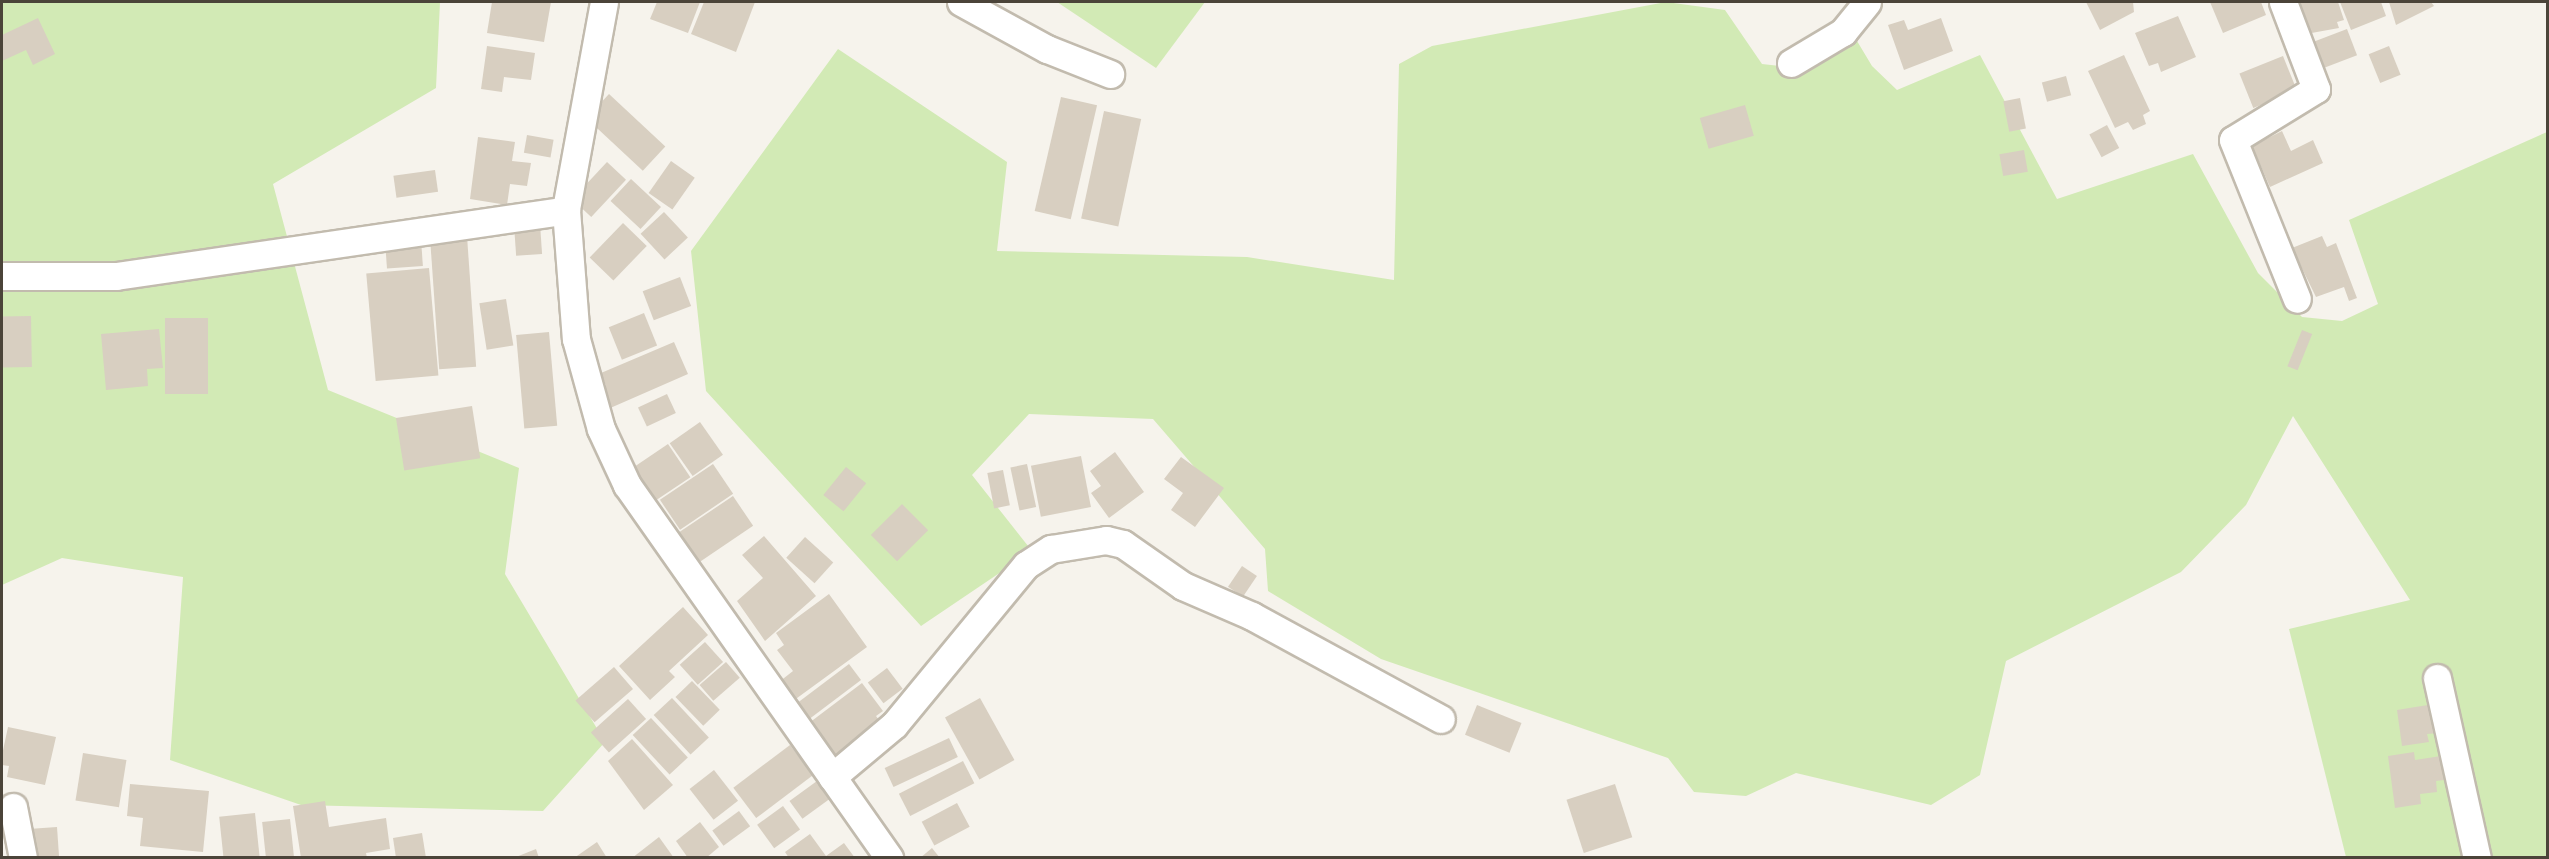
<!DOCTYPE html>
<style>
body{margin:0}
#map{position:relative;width:2549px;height:859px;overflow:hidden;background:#f6f3ec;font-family:"Work Sans",sans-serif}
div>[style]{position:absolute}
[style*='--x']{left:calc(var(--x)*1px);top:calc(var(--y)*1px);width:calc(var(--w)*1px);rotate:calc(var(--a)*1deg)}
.green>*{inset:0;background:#d2eab5}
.building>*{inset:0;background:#d8cfc1;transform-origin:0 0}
.roads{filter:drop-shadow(2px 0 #c2bbae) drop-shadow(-2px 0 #c2bbae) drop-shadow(0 2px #c2bbae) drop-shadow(0 -2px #c2bbae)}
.minor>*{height:27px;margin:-13.5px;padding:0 13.5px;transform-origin:13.5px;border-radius:13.5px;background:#fff}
span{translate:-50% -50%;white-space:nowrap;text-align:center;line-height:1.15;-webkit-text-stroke:5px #fff;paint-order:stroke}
.frame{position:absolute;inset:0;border:3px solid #4b4439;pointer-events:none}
</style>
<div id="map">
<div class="green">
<div style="clip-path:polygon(2px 2px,440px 2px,436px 88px,273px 184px,328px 390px,519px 468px,505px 574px,605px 742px,543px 811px,301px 805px,170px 760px,183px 577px,62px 558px,2px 585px)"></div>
<div style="clip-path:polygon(1057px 2px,1205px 2px,1156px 68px)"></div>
<div style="clip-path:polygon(1666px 2px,1725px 10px,1762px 64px,1799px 68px,1851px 31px,1872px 66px,1897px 90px,1980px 55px,2057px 199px,2193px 154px,2258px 273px,2302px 317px,2342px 321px,2378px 304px,2349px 220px,2547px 132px,2547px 857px,2346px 857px,2289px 629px,2410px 600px,2293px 416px,2246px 505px,2181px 572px,2006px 661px,1980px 775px,1931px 805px,1796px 773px,1746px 796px,1694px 792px,1668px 758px,1381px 659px,1268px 591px,1265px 549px,1153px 419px,1029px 414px,972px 475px,1032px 551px,921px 626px,706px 391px,691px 251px,838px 49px,1007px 162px,997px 251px,1247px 257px,1394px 280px,1399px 64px,1432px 46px)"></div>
</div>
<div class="building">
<div style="clip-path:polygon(492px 2px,551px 2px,544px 42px,487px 33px)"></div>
<div style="clip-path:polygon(657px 2px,700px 2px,688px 33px,650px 19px)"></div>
<div style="clip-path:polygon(704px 2px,755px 2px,736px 52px,691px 34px)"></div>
<div style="clip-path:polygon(2086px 2px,2133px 2px,2134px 12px,2100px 30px)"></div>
<div style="clip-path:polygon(2210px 2px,2261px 2px,2266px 15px,2223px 33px)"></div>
<div style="clip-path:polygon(2338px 2px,2344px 20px,2337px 22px,2339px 28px,2306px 34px,2295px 3px)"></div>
<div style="clip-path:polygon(2340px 2px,2381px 2px,2386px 16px,2351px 30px)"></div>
<div style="clip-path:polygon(2389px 2px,2431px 2px,2434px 6px,2396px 25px)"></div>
<div style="clip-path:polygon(2178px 16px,2196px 57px,2161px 72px,2158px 63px,2149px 66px,2135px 33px)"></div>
<div style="clip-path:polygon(38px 18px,55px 54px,33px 65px,26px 50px,2px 61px,2px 35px)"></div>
<div style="clip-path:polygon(1941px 18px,1953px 51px,1904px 70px,1888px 25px,1904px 20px,1908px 30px)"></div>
<div style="left:2347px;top:29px;width:28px;height:40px;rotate:69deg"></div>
<div style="clip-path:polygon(487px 46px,535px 53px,531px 80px,504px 77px,502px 92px,481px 89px)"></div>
<div style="left:2389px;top:46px;width:31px;height:22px;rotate:68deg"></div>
<div style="clip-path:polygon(2124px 55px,2150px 111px,2143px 115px,2146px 124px,2133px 130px,2128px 122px,2115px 128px,2088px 71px)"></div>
<div style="left:2283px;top:56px;width:37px;height:47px;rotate:68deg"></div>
<div style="left:2066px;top:76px;width:20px;height:25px;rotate:75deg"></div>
<div style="left:609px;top:94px;width:77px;height:33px;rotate:43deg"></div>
<div style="left:1061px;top:97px;width:37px;height:117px;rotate:13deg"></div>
<div style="left:2020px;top:98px;width:31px;height:17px;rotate:79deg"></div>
<div style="left:1745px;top:105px;width:32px;height:47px;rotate:74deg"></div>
<div style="left:1104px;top:111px;width:38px;height:110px;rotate:12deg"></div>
<div style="left:2107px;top:125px;width:26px;height:20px;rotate:62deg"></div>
<div style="clip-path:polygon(2282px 131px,2291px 151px,2313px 140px,2323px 163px,2270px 187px,2252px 146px)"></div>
<div style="left:527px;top:135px;width:27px;height:18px;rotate:10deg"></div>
<div style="clip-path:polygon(478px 137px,515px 142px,512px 161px,531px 163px,527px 186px,510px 184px,507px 205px,470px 199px)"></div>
<div style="left:2024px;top:150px;width:22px;height:25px;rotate:80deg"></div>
<div style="left:671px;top:161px;width:29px;height:39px;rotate:35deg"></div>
<div style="left:607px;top:162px;width:26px;height:51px;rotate:43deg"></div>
<div style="left:435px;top:170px;width:22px;height:42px;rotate:82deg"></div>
<div style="left:631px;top:179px;width:41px;height:30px;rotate:43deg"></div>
<div style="left:664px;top:212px;width:35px;height:32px;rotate:47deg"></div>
<div style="left:623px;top:223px;width:33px;height:48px;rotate:44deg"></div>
<div style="left:540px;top:224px;width:30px;height:26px;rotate:86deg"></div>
<div style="left:467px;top:236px;width:131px;height:37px;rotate:86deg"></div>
<div style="clip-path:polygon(2322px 236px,2327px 247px,2336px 243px,2357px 298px,2349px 301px,2344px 287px,2316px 297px,2292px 248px)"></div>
<div style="left:421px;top:239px;width:27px;height:36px;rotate:86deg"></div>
<div style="left:429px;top:268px;width:108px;height:63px;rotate:85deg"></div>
<div style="left:680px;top:277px;width:31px;height:40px;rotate:69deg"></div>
<div style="left:506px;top:299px;width:47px;height:27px;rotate:81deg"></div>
<div style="left:644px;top:313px;width:35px;height:38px;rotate:68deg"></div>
<div style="left:31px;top:316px;width:51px;height:29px;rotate:89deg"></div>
<div style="left:165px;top:318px;width:43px;height:76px"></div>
<div style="clip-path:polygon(159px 329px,163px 368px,147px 369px,148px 386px,106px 390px,101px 334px)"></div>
<div style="left:2302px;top:330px;width:11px;height:39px;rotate:22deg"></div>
<div style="left:549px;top:332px;width:94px;height:33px;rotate:85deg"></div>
<div style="clip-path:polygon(674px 342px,688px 374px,608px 409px,599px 390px,606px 386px,601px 373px)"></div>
<div style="left:667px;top:394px;width:21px;height:32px;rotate:65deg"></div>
<div style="left:472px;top:406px;width:53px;height:77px;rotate:81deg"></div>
<div style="left:700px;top:422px;width:40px;height:37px;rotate:55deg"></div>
<div style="left:668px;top:444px;width:40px;height:45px;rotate:56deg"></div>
<div style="clip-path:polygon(1115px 452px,1144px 492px,1109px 518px,1091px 493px,1101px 486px,1090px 471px)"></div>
<div style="left:1081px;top:456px;width:52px;height:51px;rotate:79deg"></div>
<div style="clip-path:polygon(1181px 457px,1224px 488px,1195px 527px,1171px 510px,1183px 493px,1164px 479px)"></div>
<div style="left:713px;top:464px;width:36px;height:64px;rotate:56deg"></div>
<div style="left:1027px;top:464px;width:44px;height:17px;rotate:78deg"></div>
<div style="left:846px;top:467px;width:26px;height:36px;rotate:39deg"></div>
<div style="left:1003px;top:470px;width:36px;height:16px;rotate:79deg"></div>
<div style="left:733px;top:496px;width:36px;height:65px;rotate:56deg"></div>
<div style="left:902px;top:504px;width:37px;height:44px;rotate:45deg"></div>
<div style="clip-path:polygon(764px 536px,816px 596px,765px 641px,737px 601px,763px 578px,742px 555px)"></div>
<div style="left:805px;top:537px;width:38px;height:28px;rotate:42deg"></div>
<div style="left:1242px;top:566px;width:18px;height:25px;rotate:34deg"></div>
<div style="clip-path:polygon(829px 594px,867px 647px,793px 701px,779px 682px,793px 671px,777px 650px,784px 645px,776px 633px)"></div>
<div style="clip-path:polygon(683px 607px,708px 635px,669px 671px,675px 677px,650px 700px,619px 666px)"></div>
<div style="left:705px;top:642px;width:27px;height:34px;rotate:48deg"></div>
<div style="left:726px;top:662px;width:21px;height:35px;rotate:49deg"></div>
<div style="left:849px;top:664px;width:20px;height:66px;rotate:53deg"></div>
<div style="left:614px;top:667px;width:29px;height:51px;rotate:49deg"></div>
<div style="left:887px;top:668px;width:26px;height:24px;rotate:53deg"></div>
<div style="left:692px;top:681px;width:40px;height:23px;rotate:46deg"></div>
<div style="clip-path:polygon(862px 683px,883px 711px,876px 716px,882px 724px,836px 759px,809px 723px)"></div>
<div style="left:672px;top:698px;width:54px;height:25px;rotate:47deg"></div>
<div style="left:980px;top:698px;width:71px;height:40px;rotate:61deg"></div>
<div style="left:628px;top:699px;width:27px;height:50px;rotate:48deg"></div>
<div style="clip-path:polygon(2434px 704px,2438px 733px,2427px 734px,2429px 742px,2402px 746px,2397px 710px)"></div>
<div style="left:1477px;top:705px;width:48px;height:32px;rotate:22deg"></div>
<div style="left:651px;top:718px;width:54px;height:25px;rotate:47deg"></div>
<div style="clip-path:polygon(8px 727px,56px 737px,45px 785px,7px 777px,9px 766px,2px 765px,2px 755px)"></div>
<div style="left:949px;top:738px;width:21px;height:71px;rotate:65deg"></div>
<div style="clip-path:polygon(632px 739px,673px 785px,644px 810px,608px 761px)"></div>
<div style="left:790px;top:745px;width:38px;height:71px;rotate:53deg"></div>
<div style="clip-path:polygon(2414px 752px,2415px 760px,2441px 756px,2444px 780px,2436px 781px,2437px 792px,2420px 794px,2421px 804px,2395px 808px,2388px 756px)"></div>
<div style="left:83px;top:753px;width:44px;height:48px;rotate:9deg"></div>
<div style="left:963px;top:761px;width:25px;height:72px;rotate:63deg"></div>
<div style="left:714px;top:770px;width:39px;height:31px;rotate:52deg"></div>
<div style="left:817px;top:781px;width:22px;height:34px;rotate:54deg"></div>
<div style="clip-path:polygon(130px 784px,209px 791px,203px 852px,140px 846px,143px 818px,127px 816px)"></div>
<div style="left:1615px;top:784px;width:56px;height:51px;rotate:72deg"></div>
<div style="clip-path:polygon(325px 801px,329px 827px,386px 818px,390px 849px,366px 853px,367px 858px,301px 858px,293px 806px)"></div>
<div style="left:957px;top:803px;width:27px;height:40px;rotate:62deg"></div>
<div style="left:783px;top:806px;width:29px;height:32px;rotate:54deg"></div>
<div style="left:739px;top:811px;width:19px;height:33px;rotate:54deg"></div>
<div style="left:255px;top:813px;width:45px;height:36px;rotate:84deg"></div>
<div style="left:290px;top:819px;width:39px;height:28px;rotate:84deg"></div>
<div style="clip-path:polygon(700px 822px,719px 847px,706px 858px,688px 858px,676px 841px)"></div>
<div style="left:57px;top:827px;width:31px;height:32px;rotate:86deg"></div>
<div style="clip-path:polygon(422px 833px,426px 858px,396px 858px,393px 838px)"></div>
<div style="clip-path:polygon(810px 834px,826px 856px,844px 843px,855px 858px,789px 858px,785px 852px)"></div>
<div style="clip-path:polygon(659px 837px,674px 858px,632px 858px)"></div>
<div style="clip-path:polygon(597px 842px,607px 858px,574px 858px)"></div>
<div style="clip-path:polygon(932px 848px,940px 858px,920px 858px)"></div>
<div style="clip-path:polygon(536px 849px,539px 858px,516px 858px,516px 857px)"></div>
</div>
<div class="roads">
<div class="minor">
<div style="--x:604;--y:2;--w:211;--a:100.4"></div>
<div style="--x:566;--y:210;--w:129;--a:85.6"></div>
<div style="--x:576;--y:339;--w:93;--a:74.5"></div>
<div style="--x:601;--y:429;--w:62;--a:65.1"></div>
<div style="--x:627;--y:485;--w:456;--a:54.9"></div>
<div style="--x:961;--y:2;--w:98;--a:28.7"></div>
<div style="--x:1047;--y:49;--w:68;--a:21.6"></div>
<div style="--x:2283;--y:2;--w:93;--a:69.2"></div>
<div style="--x:2316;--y:89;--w:97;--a:148.4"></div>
<div style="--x:2233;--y:140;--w:171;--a:68.1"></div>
<div style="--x:1791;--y:63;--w:61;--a:-30.8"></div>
<div style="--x:1843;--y:32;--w:38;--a:-51"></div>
<div style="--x:2;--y:276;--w:114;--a:0"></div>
<div style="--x:116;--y:276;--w:455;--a:-8.3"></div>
<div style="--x:2437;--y:678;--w:184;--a:77.5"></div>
<div style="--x:832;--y:777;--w:81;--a:-40"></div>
<div style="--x:894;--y:725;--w:207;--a:-50.5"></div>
<div style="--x:1026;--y:565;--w:30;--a:-33"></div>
<div style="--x:1051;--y:549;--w:56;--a:-9.3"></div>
<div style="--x:1106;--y:540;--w:17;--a:13"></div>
<div style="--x:1123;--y:544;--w:73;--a:35"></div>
<div style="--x:1183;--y:586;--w:75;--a:23.5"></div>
<div style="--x:1252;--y:616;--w:215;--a:28.6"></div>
<div style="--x:13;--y:807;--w:52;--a:78.9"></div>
</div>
</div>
<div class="frame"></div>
</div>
